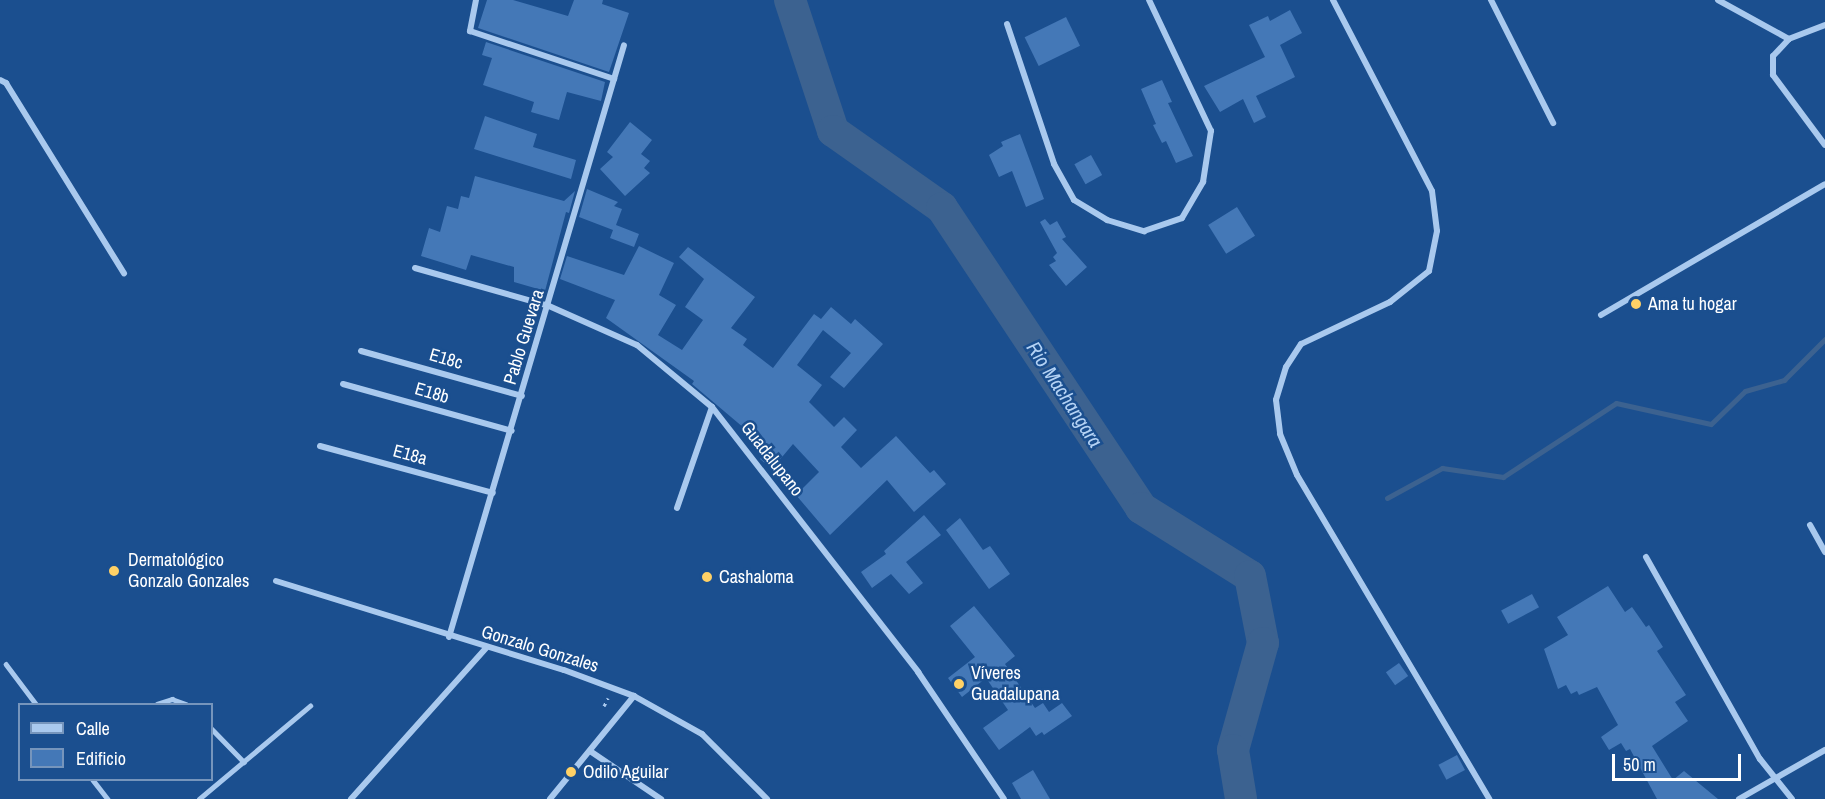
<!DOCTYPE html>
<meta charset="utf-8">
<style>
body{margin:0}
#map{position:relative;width:1825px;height:799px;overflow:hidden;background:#1b4f8f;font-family:"Archivo Narrow",sans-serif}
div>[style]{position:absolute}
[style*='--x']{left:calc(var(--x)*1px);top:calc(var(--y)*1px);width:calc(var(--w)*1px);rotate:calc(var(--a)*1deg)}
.stream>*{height:5px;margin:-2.5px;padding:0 2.5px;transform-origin:2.5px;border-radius:2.5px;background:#3c6290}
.river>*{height:32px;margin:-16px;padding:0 16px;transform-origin:16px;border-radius:16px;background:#3c6290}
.building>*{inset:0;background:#4478b7;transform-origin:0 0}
.path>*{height:3px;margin-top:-1.5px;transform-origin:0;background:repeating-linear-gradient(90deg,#a9c9ee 0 3px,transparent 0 7.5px)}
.service>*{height:4.5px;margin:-2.25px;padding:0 2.25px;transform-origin:2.25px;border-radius:2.25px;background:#a9c9ee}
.minor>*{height:6px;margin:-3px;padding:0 3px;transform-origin:3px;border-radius:3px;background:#a9c9ee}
.dots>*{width:16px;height:16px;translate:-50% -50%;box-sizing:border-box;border:3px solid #1b4f8f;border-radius:50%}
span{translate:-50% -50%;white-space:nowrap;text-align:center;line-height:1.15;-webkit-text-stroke:5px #1b4f8f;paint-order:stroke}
.poi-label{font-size:18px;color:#fff}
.left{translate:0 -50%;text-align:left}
.street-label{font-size:18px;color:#fff}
.water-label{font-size:20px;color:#b5d3f5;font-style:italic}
.legend{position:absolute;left:18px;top:703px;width:195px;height:78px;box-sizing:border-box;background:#1b4f8f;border:2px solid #7695bc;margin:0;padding:8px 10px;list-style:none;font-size:18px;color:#fff}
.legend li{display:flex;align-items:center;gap:12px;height:30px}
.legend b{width:30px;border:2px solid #7695bc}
.scale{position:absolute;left:1612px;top:754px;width:129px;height:27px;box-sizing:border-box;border:3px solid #fff;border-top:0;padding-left:8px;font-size:18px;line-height:21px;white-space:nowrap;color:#fff;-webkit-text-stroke:4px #1b4f8f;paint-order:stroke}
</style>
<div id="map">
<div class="stream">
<div style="--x:1387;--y:498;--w:63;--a:-28.6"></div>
<div style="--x:1442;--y:468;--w:62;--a:8.4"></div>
<div style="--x:1503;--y:477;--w:135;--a:-33.2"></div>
<div style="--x:1616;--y:403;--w:97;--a:12.5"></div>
<div style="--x:1711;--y:424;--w:47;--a:-44.1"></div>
<div style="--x:1745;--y:391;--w:41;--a:-15.8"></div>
<div style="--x:1784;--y:380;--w:58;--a:-45"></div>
</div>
<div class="river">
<div style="--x:790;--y:0;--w:138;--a:71.8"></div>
<div style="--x:833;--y:131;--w:133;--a:35.2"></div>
<div style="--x:942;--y:208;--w:360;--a:56.4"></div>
<div style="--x:1141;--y:508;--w:128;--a:32"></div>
<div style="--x:1250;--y:576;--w:68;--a:79"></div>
<div style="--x:1263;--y:643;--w:111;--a:105.7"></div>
<div style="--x:1233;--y:750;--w:50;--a:80.7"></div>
</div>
<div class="building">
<div style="clip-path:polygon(487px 0,513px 0,568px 16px,574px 0,603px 0,602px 4px,629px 13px,609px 72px,478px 28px)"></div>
<div style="clip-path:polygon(1290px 10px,1302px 33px,1280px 45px,1295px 77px,1256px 96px,1266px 117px,1254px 123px,1243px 99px,1220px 112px,1204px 86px,1265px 57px,1249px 25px,1268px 16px,1270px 21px)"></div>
<div style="left:1066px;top:17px;width:32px;height:46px;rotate:64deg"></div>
<div style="clip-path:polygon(486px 42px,605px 82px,601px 101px,567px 92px,559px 120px,531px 112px,534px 102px,483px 85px,492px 58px,482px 55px)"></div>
<div style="clip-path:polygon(1162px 80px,1172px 102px,1168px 103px,1193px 156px,1176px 163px,1166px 141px,1162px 143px,1153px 125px,1156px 124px,1141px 89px)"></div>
<div style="clip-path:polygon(485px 116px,537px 134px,533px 147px,576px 160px,571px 179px,474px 149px)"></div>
<div style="clip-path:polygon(630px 122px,652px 140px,641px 154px,650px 161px,644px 168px,650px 173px,625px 196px,600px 169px,613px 157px,607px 152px)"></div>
<div style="clip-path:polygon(1020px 134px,1044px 199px,1026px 207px,1012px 171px,999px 177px,989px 155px,1003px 146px,1001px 142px)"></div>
<div style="left:1091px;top:155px;width:23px;height:19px;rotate:61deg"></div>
<div style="clip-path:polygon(475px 176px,564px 201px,575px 191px,569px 213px,566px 212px,545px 291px,514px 282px,514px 267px,471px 255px,466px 270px,421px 256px,429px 228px,440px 232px,447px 206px,458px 209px,461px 196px,469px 198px)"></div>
<div style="clip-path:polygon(587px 189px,618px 202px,614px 206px,622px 209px,616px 225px,639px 234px,634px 247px,610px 238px,613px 230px,579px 217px)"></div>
<div style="left:1237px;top:207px;width:34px;height:34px;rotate:58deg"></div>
<div style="clip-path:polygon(1045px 219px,1050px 225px,1057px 221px,1066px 237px,1062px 239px,1087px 267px,1066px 286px,1049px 265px,1056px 261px,1053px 257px,1057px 253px,1040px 222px)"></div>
<div style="clip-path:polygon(639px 246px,674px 263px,659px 295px,676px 305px,658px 335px,682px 350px,703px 320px,685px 307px,704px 279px,679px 257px,688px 247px,755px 297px,731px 328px,747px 339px,743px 345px,773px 368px,814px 314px,821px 319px,831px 307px,851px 324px,855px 319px,883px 344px,844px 388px,830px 377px,851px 353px,823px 330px,797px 365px,822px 385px,809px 402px,834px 427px,844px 417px,857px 430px,841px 447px,861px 468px,896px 436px,930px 473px,934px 470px,946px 484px,914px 512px,887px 480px,830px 535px,796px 495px,819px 472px,793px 444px,772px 469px,760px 459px,766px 453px,741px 432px,744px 428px,692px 384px,694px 381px,606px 318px,615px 300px,560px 279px,567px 256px,624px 275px)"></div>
<div style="clip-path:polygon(924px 515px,941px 535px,906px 562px,923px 583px,909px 594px,891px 574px,872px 588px,861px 572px,886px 554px,884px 551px)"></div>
<div style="clip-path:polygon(960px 518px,983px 550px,990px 546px,1010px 574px,989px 589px,946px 530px)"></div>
<div style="clip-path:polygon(1608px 586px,1625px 612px,1632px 607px,1646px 627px,1649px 625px,1663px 647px,1657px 651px,1686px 695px,1675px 702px,1688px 721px,1652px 746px,1673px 780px,1684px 771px,1718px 799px,1657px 799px,1630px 749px,1626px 751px,1621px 743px,1609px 750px,1601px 737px,1618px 725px,1597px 687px,1579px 695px,1577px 691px,1571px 694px,1566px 685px,1558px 689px,1544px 649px,1568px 635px,1557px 617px)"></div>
<div style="left:1532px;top:594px;width:15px;height:35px;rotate:62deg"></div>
<div style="clip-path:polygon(974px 606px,1015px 656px,1005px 664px,1035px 708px,1043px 703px,1049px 712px,1062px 703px,1072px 716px,1044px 735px,1042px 732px,1036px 736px,1030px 727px,999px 750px,983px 728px,1008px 710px,986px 678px,962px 697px,948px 678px,975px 657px,950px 626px)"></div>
<div style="left:1399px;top:663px;width:16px;height:16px;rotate:55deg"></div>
<div style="left:1457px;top:755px;width:17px;height:21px;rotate:62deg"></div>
<div style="clip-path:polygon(1033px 770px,1050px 799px,1021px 799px,1012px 783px)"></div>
</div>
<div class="path">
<div style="--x:604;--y:706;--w:9;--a:-63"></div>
</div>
<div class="service">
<div style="--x:6;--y:664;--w:50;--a:53.1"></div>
<div style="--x:157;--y:704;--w:16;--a:-18"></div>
<div style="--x:172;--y:699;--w:15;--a:20"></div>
<div style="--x:212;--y:729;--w:46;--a:45.9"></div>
<div style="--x:93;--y:780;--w:24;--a:52"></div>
<div style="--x:199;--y:799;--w:145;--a:-40"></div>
</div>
<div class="minor">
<div style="--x:476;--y:0;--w:32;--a:101"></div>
<div style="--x:470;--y:31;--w:152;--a:18.4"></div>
<div style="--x:1333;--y:0;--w:215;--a:62.6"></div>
<div style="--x:1432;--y:191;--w:40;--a:82.9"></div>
<div style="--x:1437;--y:231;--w:41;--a:101.3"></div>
<div style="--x:1429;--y:271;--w:50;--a:141.5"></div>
<div style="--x:1390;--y:302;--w:98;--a:154.7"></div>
<div style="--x:1301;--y:344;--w:27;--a:123"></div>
<div style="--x:1286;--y:367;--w:34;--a:107"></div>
<div style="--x:1276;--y:400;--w:34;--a:83"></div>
<div style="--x:1280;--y:434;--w:44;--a:67.5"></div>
<div style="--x:1297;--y:475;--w:377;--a:59.3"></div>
<div style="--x:1491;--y:0;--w:138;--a:63.2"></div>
<div style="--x:1718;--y:0;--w:81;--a:28.8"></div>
<div style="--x:1007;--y:24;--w:148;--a:71.4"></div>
<div style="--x:1054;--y:164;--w:41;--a:60.9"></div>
<div style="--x:1074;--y:200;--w:39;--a:31"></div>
<div style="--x:1107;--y:220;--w:39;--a:17"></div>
<div style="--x:1144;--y:231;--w:40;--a:-18.9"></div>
<div style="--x:1182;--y:218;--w:42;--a:-59.7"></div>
<div style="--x:1203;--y:182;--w:52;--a:-81.1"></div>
<div style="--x:1211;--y:131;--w:145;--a:-115.3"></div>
<div style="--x:1825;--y:25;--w:39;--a:159"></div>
<div style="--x:1789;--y:39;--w:23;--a:133"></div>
<div style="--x:1773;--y:56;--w:19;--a:90"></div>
<div style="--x:1773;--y:75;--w:87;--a:53.4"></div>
<div style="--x:0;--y:80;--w:7;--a:27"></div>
<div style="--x:6;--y:83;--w:224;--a:58.2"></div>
<div style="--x:415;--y:268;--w:139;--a:15.8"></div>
<div style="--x:549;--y:306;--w:96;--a:23.9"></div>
<div style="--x:637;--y:345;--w:97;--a:39.6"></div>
<div style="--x:712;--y:407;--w:336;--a:52.1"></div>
<div style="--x:918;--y:672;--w:153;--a:55.9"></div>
<div style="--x:1601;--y:315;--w:259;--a:-30.3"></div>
<div style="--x:361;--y:351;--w:167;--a:15.6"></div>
<div style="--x:343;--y:384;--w:175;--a:15.5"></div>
<div style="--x:320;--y:446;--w:179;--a:15.2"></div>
<div style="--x:677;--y:508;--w:107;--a:-70.9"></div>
<div style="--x:1810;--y:525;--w:31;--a:61"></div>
<div style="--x:1646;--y:557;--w:232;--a:60.6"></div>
<div style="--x:1760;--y:759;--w:51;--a:51.3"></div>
<div style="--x:276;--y:581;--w:301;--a:17.2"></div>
<div style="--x:564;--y:670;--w:75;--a:20.4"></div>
<div style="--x:634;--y:696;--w:78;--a:29.2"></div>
<div style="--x:702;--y:734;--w:92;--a:45"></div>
<div style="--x:449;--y:637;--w:617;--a:-73.53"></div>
<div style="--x:590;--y:751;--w:86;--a:34.1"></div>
<div style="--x:351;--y:799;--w:203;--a:-48.2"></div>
<div style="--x:550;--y:799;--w:133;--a:-50.8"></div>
<div style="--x:1739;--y:799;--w:99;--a:-29.7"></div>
</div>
<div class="dots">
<div style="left:1636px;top:304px;background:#ffd166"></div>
<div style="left:114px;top:571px;background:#ffd166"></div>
<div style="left:707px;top:577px;background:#ffd166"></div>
<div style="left:959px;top:684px;background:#ffd166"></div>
<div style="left:571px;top:772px;background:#ffd166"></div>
</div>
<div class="poi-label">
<span class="left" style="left:1648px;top:304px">Ama tu hogar</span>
<span class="left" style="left:128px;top:571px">Dermatológico<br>Gonzalo Gonzales</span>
<span class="left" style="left:719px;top:577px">Cashaloma</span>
<span class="left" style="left:971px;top:684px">Víveres<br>Guadalupana</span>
<span class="left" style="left:583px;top:772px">Odilo Aguilar</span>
</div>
<div class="street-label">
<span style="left:524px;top:337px;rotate:-73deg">Pablo Guevara</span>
<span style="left:446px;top:359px;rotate:16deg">E18c</span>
<span style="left:432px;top:393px;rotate:16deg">E18b</span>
<span style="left:410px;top:455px;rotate:15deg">E18a</span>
<span style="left:772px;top:459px;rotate:52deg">Guadalupano</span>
<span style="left:540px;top:649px;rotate:17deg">Gonzalo Gonzales</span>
</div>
<div class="water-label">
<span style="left:1065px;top:394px;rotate:57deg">Rio Machangara</span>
</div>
<ul class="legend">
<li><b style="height:8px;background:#a9c9ee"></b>Calle</li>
<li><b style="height:16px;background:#4478b7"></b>Edificio</li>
</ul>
<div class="scale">50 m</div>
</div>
